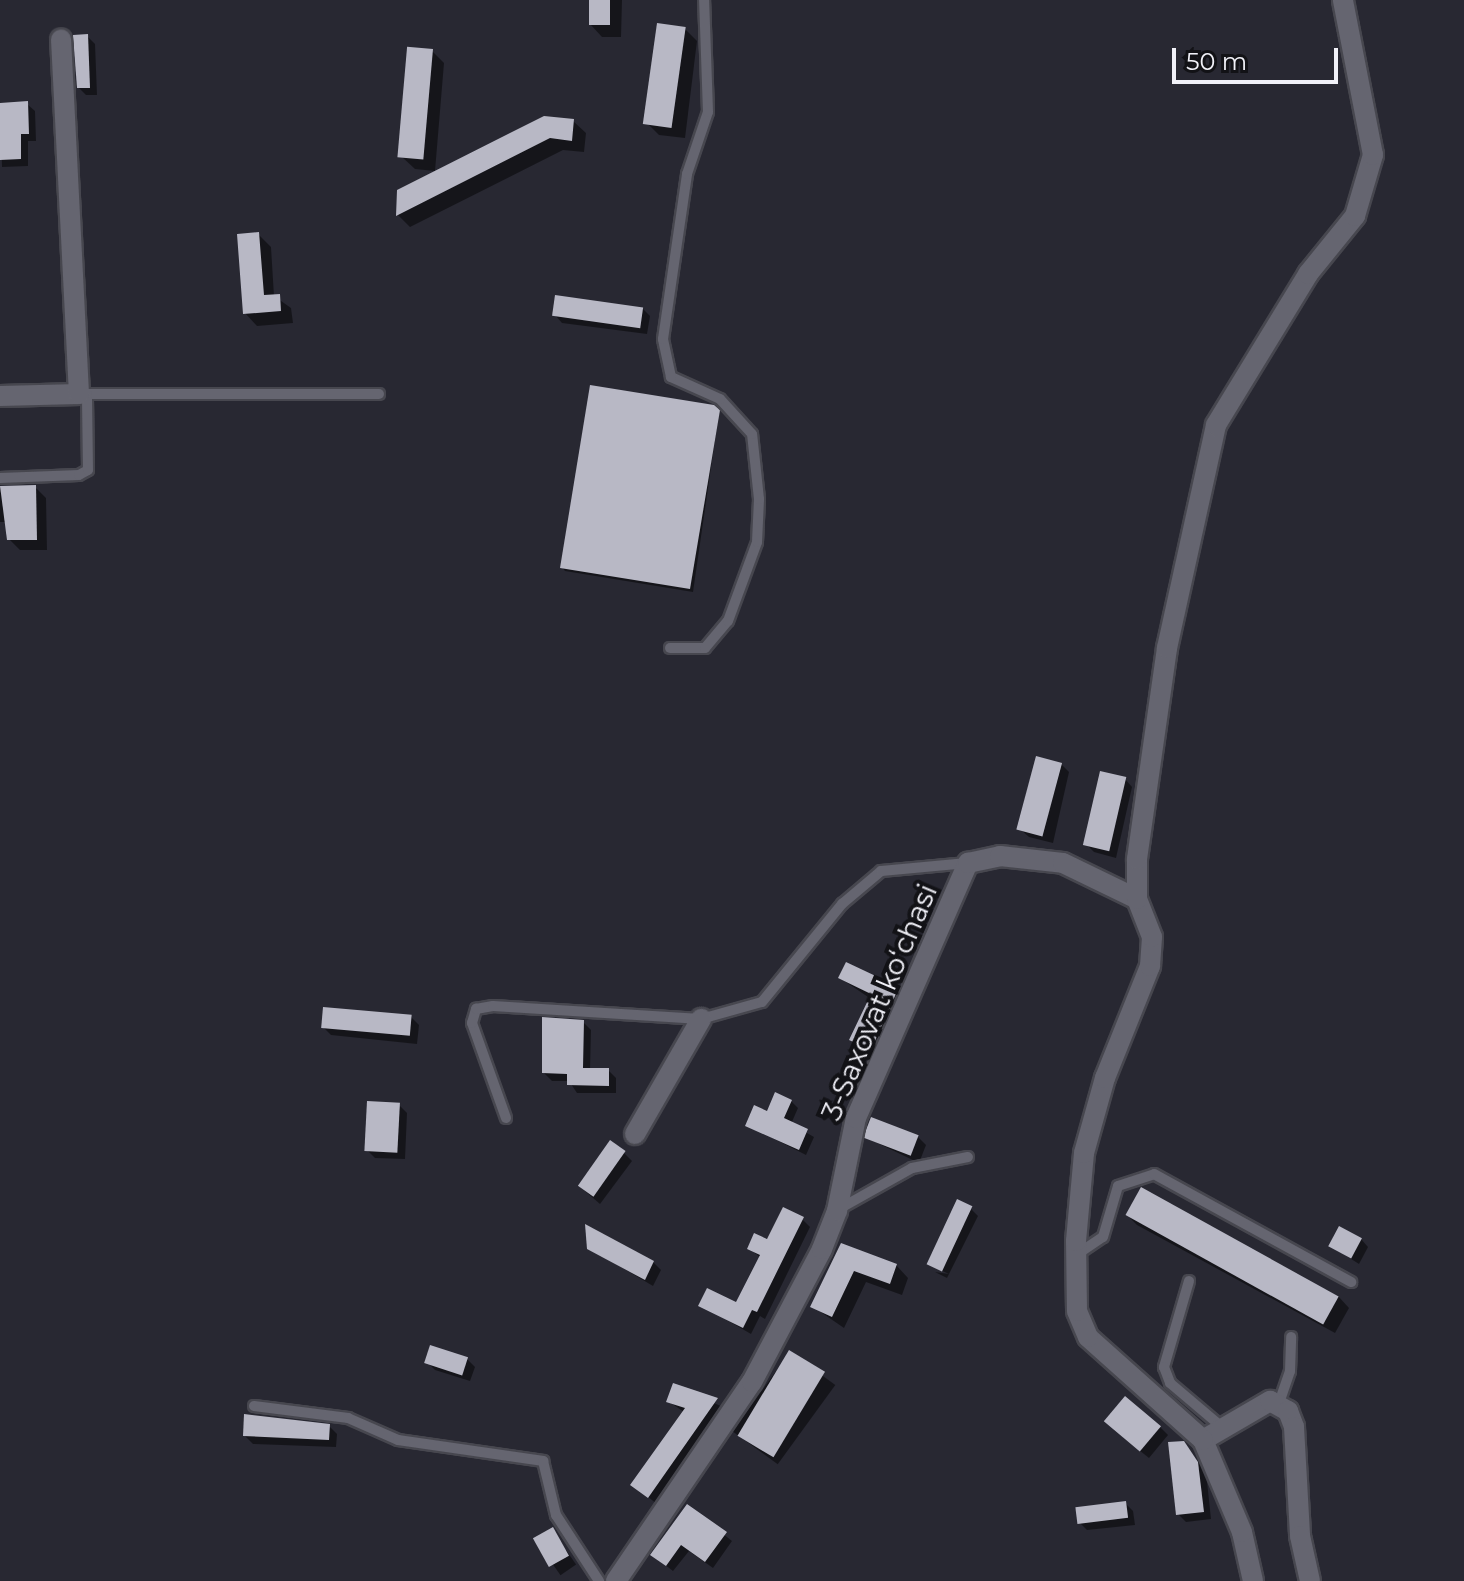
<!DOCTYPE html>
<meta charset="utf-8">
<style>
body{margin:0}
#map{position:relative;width:1464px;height:1581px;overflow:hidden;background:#282832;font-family:Montserrat,sans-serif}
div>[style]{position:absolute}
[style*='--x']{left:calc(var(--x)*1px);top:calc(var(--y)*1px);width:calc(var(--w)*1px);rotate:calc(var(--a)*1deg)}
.shadow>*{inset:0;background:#0007;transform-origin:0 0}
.building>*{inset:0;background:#b8b8c5;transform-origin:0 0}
.roads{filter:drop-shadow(2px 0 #47474f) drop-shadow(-2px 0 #47474f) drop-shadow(0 2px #47474f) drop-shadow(0 -2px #47474f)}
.service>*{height:10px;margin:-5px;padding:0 5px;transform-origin:5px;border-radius:5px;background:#656570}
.minor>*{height:20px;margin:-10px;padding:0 10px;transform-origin:10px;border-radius:10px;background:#656570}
span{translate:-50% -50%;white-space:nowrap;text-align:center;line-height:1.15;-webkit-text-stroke:8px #121216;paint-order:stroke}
.street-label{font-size:28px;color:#f1f1f8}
.scale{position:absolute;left:1172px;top:48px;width:166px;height:36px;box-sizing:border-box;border:4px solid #f1f1f8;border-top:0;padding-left:10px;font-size:24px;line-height:28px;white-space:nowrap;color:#f1f1f8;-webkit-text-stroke:6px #121216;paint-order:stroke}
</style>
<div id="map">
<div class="shadow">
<div style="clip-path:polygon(591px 0,622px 0,621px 37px,602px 37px,590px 24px)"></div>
<div style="clip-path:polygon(685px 29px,697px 41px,685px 138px,659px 135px,647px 123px)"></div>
<div style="clip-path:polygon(87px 36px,95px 44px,97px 95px,86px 95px,78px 87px)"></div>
<div style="clip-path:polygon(432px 51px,444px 63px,435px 171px,415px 169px,402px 157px)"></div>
<div style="clip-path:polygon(27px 104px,35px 111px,36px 141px,28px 141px,28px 166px,2px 167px,0 105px)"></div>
<div style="clip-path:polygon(573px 121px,586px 133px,584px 152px,563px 150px,410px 227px,398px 215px,399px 191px)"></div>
<div style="clip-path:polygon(258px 234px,271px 247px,274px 296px,291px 308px,293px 323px,257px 326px,245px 313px)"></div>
<div style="clip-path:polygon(642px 308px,650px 316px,647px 334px,562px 323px,555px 315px)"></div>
<div style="clip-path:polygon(719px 412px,693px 592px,565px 571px,562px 567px)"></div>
<div style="clip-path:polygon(35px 487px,46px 498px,47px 550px,20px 550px,9px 539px,8px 522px,0 522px,0 488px)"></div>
<div style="clip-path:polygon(1061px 764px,1069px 772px,1053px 843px,1029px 837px,1021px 830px)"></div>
<div style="clip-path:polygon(1125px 779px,1132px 787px,1116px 858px,1094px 852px,1086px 844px)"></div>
<div style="clip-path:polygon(840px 978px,898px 989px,910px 1001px,884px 1061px,851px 1040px,871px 999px)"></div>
<div style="clip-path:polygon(411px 1017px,419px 1025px,417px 1044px,331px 1035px,323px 1027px)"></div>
<div style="clip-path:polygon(583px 1022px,591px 1030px,590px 1070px,608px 1070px,616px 1078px,616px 1093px,577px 1093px,569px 1081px,552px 1081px,544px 1073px)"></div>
<div style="clip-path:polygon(791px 1101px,798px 1108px,791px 1124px,814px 1137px,806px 1155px,747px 1125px)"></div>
<div style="clip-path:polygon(399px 1105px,407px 1113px,405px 1159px,375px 1158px,367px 1150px)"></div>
<div style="clip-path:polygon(918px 1137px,926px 1145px,919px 1163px,867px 1138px)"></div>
<div style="clip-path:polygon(624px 1153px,632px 1161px,600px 1204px,578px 1185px)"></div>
<div style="clip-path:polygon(970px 1208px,978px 1216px,947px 1278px,935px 1272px,949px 1274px,927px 1264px)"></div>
<div style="clip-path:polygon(1126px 1214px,1338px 1296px,1349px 1308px,1335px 1333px,1137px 1225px)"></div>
<div style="clip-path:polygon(802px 1219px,810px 1227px,765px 1319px,760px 1316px,751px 1334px,701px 1305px,737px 1305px,761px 1258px,749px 1248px)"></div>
<div style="clip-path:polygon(1361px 1239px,1368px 1247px,1359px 1264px,1331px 1246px)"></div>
<div style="clip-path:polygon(842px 1246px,896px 1265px,908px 1278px,902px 1295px,866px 1282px,844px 1328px,812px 1306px)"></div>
<div style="clip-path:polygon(589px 1248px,653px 1262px,661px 1270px,653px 1286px)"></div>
<div style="left:790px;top:1352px;width:56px;height:98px;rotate:36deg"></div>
<div style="clip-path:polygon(467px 1359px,475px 1367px,470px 1381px,435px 1370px,427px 1362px)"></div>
<div style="clip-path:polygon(674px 1385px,725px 1408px,657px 1504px,633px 1485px,684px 1412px,668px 1401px)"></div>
<div style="clip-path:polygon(329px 1426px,337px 1434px,336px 1447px,253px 1444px,245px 1436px)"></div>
<div style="clip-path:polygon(1160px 1427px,1168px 1435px,1149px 1458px,1114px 1430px)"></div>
<div style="clip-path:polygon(1184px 1443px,1206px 1472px,1211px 1519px,1186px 1522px,1178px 1514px)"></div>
<div style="clip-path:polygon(1125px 1503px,1133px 1511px,1135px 1525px,1087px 1530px,1079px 1522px)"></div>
<div style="clip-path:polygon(688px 1506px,732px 1541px,713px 1568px,689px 1551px,673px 1571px,660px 1561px)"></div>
<div style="left:552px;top:1530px;width:42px;height:19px;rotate:55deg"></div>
</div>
<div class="building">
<div style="left:589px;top:0;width:21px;height:25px"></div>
<div style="left:657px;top:23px;width:29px;height:102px;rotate:8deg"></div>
<div style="clip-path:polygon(88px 34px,90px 88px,77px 88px,73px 35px)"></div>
<div style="left:433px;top:49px;width:111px;height:26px;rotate:95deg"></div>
<div style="clip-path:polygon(28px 101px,29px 134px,21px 134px,21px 159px,0 160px,0 103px)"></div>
<div style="clip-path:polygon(544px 116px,574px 119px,572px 141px,550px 138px,396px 216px,397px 190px)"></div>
<div style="clip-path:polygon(259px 232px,264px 295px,280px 294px,281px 311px,243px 314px,237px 234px)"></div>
<div style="left:555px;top:295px;width:89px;height:21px;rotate:8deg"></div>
<div style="clip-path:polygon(590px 385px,714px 405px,720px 410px,690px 589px,560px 568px)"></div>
<div style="clip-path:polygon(36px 485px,37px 540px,7px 540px,0 486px)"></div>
<div style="left:1036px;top:756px;width:27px;height:76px;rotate:15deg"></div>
<div style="left:1100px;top:771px;width:27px;height:76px;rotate:13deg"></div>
<div style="clip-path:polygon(846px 962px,899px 987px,871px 1050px,849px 1040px,871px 994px,838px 978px)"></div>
<div style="left:323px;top:1007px;width:89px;height:21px;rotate:5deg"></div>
<div style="clip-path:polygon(542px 1017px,584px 1020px,583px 1068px,609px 1068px,609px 1086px,567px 1085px,567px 1074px,542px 1073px)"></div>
<div style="clip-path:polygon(775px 1092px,792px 1100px,784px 1118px,808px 1129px,799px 1150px,745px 1126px,754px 1105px,767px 1111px)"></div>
<div style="left:367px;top:1101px;width:33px;height:50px;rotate:3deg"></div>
<div style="left:871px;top:1117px;width:51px;height:22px;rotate:21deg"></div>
<div style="left:610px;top:1140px;width:19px;height:56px;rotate:35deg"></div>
<div style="left:1141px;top:1187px;width:226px;height:32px;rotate:29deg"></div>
<div style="left:957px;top:1199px;width:17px;height:72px;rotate:25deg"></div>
<div style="clip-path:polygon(783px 1207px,804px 1217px,757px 1312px,752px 1310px,743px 1328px,698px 1306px,707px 1288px,736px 1302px,760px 1255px,747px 1249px,754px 1233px,767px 1239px)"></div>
<div style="clip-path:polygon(585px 1224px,654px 1261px,645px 1280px,587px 1249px)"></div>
<div style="left:1339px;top:1226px;width:26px;height:23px;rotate:28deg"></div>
<div style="clip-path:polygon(841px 1243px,897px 1264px,890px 1284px,854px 1271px,832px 1317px,810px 1307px)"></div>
<div style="left:430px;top:1345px;width:40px;height:19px;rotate:18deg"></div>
<div style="left:789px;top:1350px;width:42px;height:100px;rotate:31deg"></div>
<div style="clip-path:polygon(673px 1383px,718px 1398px,648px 1498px,630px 1485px,685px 1408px,666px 1402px)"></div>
<div style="left:1125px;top:1396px;width:47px;height:33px;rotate:40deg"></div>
<div style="clip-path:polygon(244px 1414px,330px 1424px,329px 1440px,243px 1436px)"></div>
<div style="clip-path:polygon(1184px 1441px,1198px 1462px,1204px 1512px,1176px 1515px,1168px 1442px)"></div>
<div style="left:1126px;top:1501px;width:17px;height:51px;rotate:83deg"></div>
<div style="clip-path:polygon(687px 1504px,727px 1532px,705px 1562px,681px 1545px,666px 1566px,650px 1555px)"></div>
<div style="left:553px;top:1527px;width:33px;height:23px;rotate:61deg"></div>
</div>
<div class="roads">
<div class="service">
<div style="--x:79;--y:394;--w:300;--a:0"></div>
<div style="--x:0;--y:478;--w:79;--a:-2.2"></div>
<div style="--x:79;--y:475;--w:10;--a:-29"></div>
<div style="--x:88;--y:470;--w:76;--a:-90.8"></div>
<div style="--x:670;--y:648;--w:35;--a:0"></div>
<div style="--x:705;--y:648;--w:35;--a:-50"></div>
<div style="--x:728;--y:621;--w:84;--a:-69.8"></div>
<div style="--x:757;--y:542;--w:43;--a:-87.3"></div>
<div style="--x:759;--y:499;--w:65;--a:-96.1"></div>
<div style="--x:752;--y:434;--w:47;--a:-132.4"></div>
<div style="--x:720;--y:399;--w:54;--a:-155.8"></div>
<div style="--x:671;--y:377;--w:39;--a:-102"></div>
<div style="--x:663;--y:339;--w:167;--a:-81.7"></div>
<div style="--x:687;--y:174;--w:65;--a:-71.3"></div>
<div style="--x:708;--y:112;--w:112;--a:-92"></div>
<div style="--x:506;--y:1118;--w:101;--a:-109.7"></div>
<div style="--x:472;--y:1023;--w:15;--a:-74"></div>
<div style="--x:476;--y:1009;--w:17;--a:-10"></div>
<div style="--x:493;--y:1006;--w:208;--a:3.6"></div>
<div style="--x:701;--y:1019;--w:63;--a:-15.6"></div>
<div style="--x:762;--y:1002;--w:127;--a:-50.8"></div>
<div style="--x:842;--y:904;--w:51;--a:-40.2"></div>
<div style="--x:881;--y:871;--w:87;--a:-5.3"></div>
<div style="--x:839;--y:1209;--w:84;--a:-29.3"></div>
<div style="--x:912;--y:1168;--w:57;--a:-11.1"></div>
<div style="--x:1076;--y:1255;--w:32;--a:-34"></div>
<div style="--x:1103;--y:1237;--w:53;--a:-73.6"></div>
<div style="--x:1118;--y:1186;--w:38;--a:-18"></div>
<div style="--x:1154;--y:1174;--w:225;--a:28.7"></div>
<div style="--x:1189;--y:1281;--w:90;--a:106.2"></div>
<div style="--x:1164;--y:1367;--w:17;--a:69"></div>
<div style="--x:1170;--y:1383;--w:70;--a:40.3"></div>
<div style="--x:1279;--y:1403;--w:34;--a:-71"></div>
<div style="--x:1290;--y:1371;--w:34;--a:-88"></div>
<div style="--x:254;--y:1406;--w:95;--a:7.3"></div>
<div style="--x:348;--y:1418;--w:55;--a:23.7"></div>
<div style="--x:398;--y:1440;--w:147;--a:8.2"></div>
<div style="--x:543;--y:1461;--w:56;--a:76.5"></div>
<div style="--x:556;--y:1515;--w:79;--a:56.9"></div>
</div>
<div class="minor">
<div style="--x:0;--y:396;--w:79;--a:-1.5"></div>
<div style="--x:79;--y:394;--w:355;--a:-92.9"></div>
<div style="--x:635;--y:1134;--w:133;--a:-60.1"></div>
<div style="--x:1203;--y:1440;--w:78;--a:-30.2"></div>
<div style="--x:1270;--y:1401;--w:21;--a:29"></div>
<div style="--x:1288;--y:1411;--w:17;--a:69"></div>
<div style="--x:1294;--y:1427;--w:109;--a:86.8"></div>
<div style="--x:1300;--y:1536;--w:46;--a:77.5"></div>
<div style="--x:616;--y:1581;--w:241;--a:-55.7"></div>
<div style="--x:752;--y:1382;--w:150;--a:-62.2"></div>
<div style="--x:822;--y:1249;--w:41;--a:-68.5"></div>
<div style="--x:837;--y:1211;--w:95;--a:-78.5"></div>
<div style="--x:856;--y:1118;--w:279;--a:-66.3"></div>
<div style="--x:968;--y:863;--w:33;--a:-12"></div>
<div style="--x:1000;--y:856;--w:63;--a:6.3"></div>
<div style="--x:1063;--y:863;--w:82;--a:25.9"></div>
<div style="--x:1253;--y:1581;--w:50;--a:-102.7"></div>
<div style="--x:1242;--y:1532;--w:100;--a:-113"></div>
<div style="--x:1203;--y:1440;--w:154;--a:-138.2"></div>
<div style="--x:1088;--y:1337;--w:28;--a:-113"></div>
<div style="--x:1077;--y:1311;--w:70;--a:-90.8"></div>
<div style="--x:1076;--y:1241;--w:88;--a:-84.8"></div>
<div style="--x:1084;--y:1153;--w:78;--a:-74.4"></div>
<div style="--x:1105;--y:1078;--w:121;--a:-68.1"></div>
<div style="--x:1150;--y:966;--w:29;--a:-86"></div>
<div style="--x:1152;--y:937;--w:41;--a:-111.5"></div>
<div style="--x:1137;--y:899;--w:40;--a:-90"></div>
<div style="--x:1137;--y:859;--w:213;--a:-81.9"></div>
<div style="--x:1167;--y:648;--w:228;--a:-77.6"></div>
<div style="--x:1216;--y:425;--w:177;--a:-58.6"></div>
<div style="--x:1308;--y:274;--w:75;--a:-51"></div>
<div style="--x:1355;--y:216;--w:64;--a:-73.6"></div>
<div style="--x:1373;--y:155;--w:158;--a:-101"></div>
</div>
</div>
<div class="street-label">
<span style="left:879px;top:1002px;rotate:-67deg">3-Saxovat koʻchasi</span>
</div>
<div class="scale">50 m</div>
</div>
